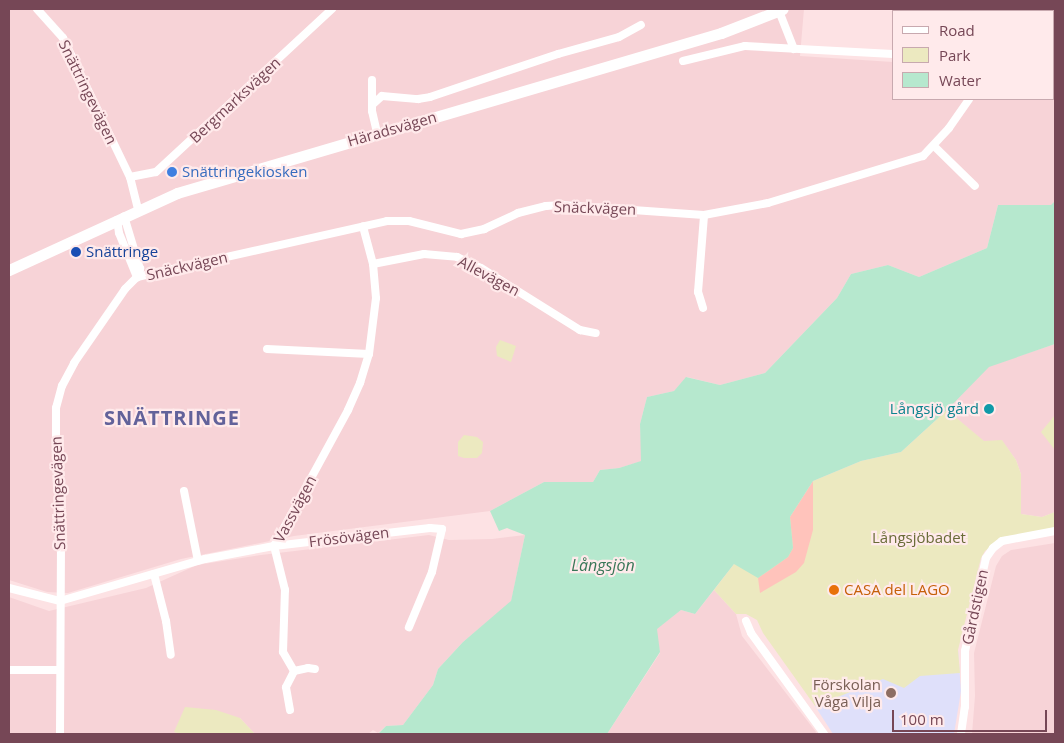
<!DOCTYPE html>
<meta charset="utf-8">
<style>
body{margin:0}
#map{position:relative;width:1064px;height:743px;overflow:hidden;background:#fde2e4;font-family:"Open Sans",sans-serif}
div>[style]{position:absolute}
[style*='--x']{left:calc(var(--x)*1px);top:calc(var(--y)*1px);width:calc(var(--w)*1px);rotate:calc(var(--a)*1deg)}
.residential>*{inset:0;background:#f7d3d7}
.education>*{inset:0;background:#dfe0fa}
.green>*{inset:0;background:#ece9c0}
.sand>*{inset:0;background:#ffc3bb}
.water>*{inset:0;background:#b6e8ce}
.street>*{height:8px;margin:-4px;padding:0 4px;transform-origin:4px;border-radius:4px;background:#fff}
.secondary>*{height:11px;margin:-5.5px;padding:0 5.5px;transform-origin:5.5px;border-radius:5.5px;background:#fff}
.dots>*{width:14px;height:14px;translate:-50% -50%;box-sizing:border-box;border:2px solid #ffeaeb;border-radius:50%}
span{translate:-50% -50%;white-space:nowrap;text-align:center;line-height:1.15;-webkit-text-stroke:4.5px #ffeaeb;paint-order:stroke}
.street-label{font-size:15px;color:#764756}
.shop-label{font-size:15px;color:#366cbe}
.left{translate:0 -50%;text-align:left}
.transit-label{font-size:15px;color:#164399}
.culture-label{font-size:15px;color:#0d838f}
.right{translate:-100% -50%;text-align:right}
.park-label{font-size:15px;color:#696b37}
.food-label{font-size:15px;color:#c56008}
.education-label{font-size:15px;color:#785e54}
.water-label{font-size:16px;color:#387657;font-style:italic}
.district-label{font-size:20px;color:#62629a;font-weight:700;letter-spacing:1px}
.frame{position:absolute;inset:0;border:10px solid #764756;pointer-events:none}
.legend{position:absolute;left:892px;top:10px;width:162px;height:90px;box-sizing:border-box;background:#ffeaeb;border:1px solid #c8a9af;margin:0;padding:6px 9px;list-style:none;font-size:15px;color:#764756}
.legend li{display:flex;align-items:center;gap:10px;height:25px}
.legend b{width:25px;border:1px solid #c8a9af}
.scale{position:absolute;left:892px;top:710px;width:155px;height:22px;box-sizing:border-box;border:2px solid #764756;border-top:0;padding-left:6px;font-size:15px;line-height:18px;white-space:nowrap;color:#764756;-webkit-text-stroke:4px #ffeaeb;paint-order:stroke}
</style>
<div id="map">
<div class="residential">
<div style="clip-path:polygon(9px 9px,804px 9px,800px 56px,893px 62px,893px 99px,1053px 99px,1053px 53px,1055px 53px,1055px 201px,1052px 205px,998px 205px,987px 248px,919px 277px,888px 265px,851px 274px,837px 298px,765px 373px,720px 385px,687px 377px,674px 391px,647px 397px,640px 424px,642px 461px,619px 468px,600px 470px,593px 482px,544px 482px,490px 511px,294px 536px,181px 559px,68px 593px,47px 592px,9px 580px)"></div>
<div style="clip-path:polygon(1055px 344px,1055px 512px,1042px 517px,1021px 514px,1021px 474px,1016px 460px,1002px 441px,984px 442px,947px 410px,989px 366px)"></div>
<div style="clip-path:polygon(429px 535px,449px 540px,492px 539px,525px 535px,511px 602px,463px 642px,438px 669px,433px 685px,403px 725px,386px 726px,378px 733px,373px 730px,368px 734px,255px 734px,240px 718px,175px 732px,180px 734px,9px 734px,9px 597px,49px 611px,146px 588px,197px 565px,261px 555px)"></div>
<div style="clip-path:polygon(1055px 543px,1055px 734px,972px 734px,975px 696px,974px 653px,996px 566px,1002px 556px,1011px 550px)"></div>
<div style="clip-path:polygon(714px 590px,736px 614px,742px 636px,816px 732px,815px 734px,607px 734px,660px 653px,656px 629px,681px 610px,695px 614px)"></div>
</div>
<div class="education">
<div style="clip-path:polygon(958px 650px,961px 691px,954px 734px,833px 734px,815px 706px,818px 696px)"></div>
</div>
<div class="green">
<div style="clip-path:polygon(500px 340px,516px 346px,511px 362px,497px 356px,496px 347px)"></div>
<div style="clip-path:polygon(947px 410px,984px 441px,1002px 440px,1016px 460px,1021px 474px,1021px 514px,1042px 517px,1055px 512px,1055px 528px,1003px 537px,985px 551px,981px 558px,958px 650px,960px 673px,920px 676px,904px 688px,883px 679px,815px 706px,763px 633px,757px 620px,746px 614px,736px 614px,714px 590px,734px 564px,790px 517px,813px 481px,861px 461px,901px 452px)"></div>
<div style="clip-path:polygon(1055px 415px,1055px 450px,1041px 432px)"></div>
<div style="clip-path:polygon(464px 435px,477px 437px,483px 442px,482px 453px,477px 458px,464px 458px,458px 456px,458px 442px)"></div>
<div style="clip-path:polygon(185px 707px,216px 710px,240px 718px,255px 734px,180px 734px,174px 732px)"></div>
</div>
<div class="sand">
<div style="clip-path:polygon(813px 481px,813px 530px,804px 563px,796px 572px,760px 593px,758px 578px,788px 557px,793px 548px,790px 517px)"></div>
</div>
<div class="water">
<div style="clip-path:polygon(1055px 201px,1055px 344px,989px 367px,947px 410px,901px 452px,861px 461px,813px 481px,790px 517px,793px 548px,788px 557px,758px 578px,734px 564px,695px 614px,681px 610px,657px 629px,660px 652px,607px 734px,378px 734px,386px 726px,403px 725px,433px 685px,438px 669px,463px 642px,511px 601px,525px 535px,507px 528px,499px 531px,490px 511px,544px 482px,593px 482px,600px 470px,619px 468px,641px 461px,640px 424px,647px 397px,674px 391px,686px 377px,720px 385px,765px 373px,837px 298px,851px 274px,888px 265px,919px 277px,987px 248px,998px 205px,1051px 205px)"></div>
</div>
<div class="street">
<div style="--x:37;--y:9;--w:39;--a:48"></div>
<div style="--x:63;--y:38;--w:154;--a:64.3"></div>
<div style="--x:130;--y:177;--w:33;--a:76"></div>
<div style="--x:779;--y:11;--w:41;--a:68.5"></div>
<div style="--x:1053;--y:43;--w:2;--a:0"></div>
<div style="--x:683;--y:61;--w:64;--a:-13.6"></div>
<div style="--x:745;--y:46;--w:148;--a:3.1"></div>
<div style="--x:372;--y:80;--w:31;--a:90"></div>
<div style="--x:372;--y:111;--w:23;--a:77"></div>
<div style="--x:373;--y:104;--w:12;--a:-42"></div>
<div style="--x:382;--y:96;--w:36;--a:5"></div>
<div style="--x:418;--y:99;--w:12;--a:-9"></div>
<div style="--x:430;--y:97;--w:135;--a:-18.6"></div>
<div style="--x:558;--y:54;--w:63;--a:-15.6"></div>
<div style="--x:619;--y:37;--w:25;--a:-29"></div>
<div style="--x:934;--y:146;--w:57;--a:44.3"></div>
<div style="--x:130;--y:177;--w:26;--a:-11"></div>
<div style="--x:156;--y:172;--w:240;--a:-42.8"></div>
<div style="--x:117;--y:220;--w:13;--a:81"></div>
<div style="--x:119;--y:233;--w:48;--a:67.8"></div>
<div style="--x:373;--y:264;--w:52;--a:-11.1"></div>
<div style="--x:424;--y:254;--w:33;--a:5"></div>
<div style="--x:457;--y:257;--w:26;--a:25"></div>
<div style="--x:481;--y:268;--w:117;--a:32.1"></div>
<div style="--x:580;--y:330;--w:16;--a:11"></div>
<div style="--x:137;--y:277;--w:256;--a:-12.6"></div>
<div style="--x:387;--y:221;--w:22;--a:0"></div>
<div style="--x:409;--y:221;--w:54;--a:14"></div>
<div style="--x:461;--y:234;--w:24;--a:-12"></div>
<div style="--x:484;--y:229;--w:38;--a:-25"></div>
<div style="--x:518;--y:213;--w:29;--a:-14"></div>
<div style="--x:546;--y:206;--w:16;--a:-4"></div>
<div style="--x:562;--y:205;--w:142;--a:4"></div>
<div style="--x:704;--y:215;--w:65;--a:-10.6"></div>
<div style="--x:768;--y:203;--w:162;--a:-16.9"></div>
<div style="--x:923;--y:156;--w:38;--a:-47"></div>
<div style="--x:949;--y:128;--w:35;--a:-55"></div>
<div style="--x:703;--y:308;--w:17;--a:-107"></div>
<div style="--x:698;--y:292;--w:77;--a:-85.5"></div>
<div style="--x:267;--y:349;--w:102;--a:2.8"></div>
<div style="--x:184;--y:491;--w:71;--a:78.7"></div>
<div style="--x:154;--y:574;--w:49;--a:75.7"></div>
<div style="--x:166;--y:621;--w:34;--a:82"></div>
<div style="--x:9;--y:588;--w:53;--a:14.3"></div>
<div style="--x:60;--y:601;--w:151;--a:-16.2"></div>
<div style="--x:205;--y:559;--w:70;--a:-10.7"></div>
<div style="--x:274;--y:546;--w:157;--a:-6.6"></div>
<div style="--x:430;--y:528;--w:12;--a:5"></div>
<div style="--x:442;--y:529;--w:44;--a:103.1"></div>
<div style="--x:432;--y:572;--w:60;--a:112.7"></div>
<div style="--x:746;--y:621;--w:13;--a:67"></div>
<div style="--x:751;--y:633;--w:125;--a:54.1"></div>
<div style="--x:9;--y:670;--w:51;--a:0"></div>
<div style="--x:294;--y:671;--w:14;--a:-12"></div>
<div style="--x:308;--y:668;--w:7;--a:8"></div>
<div style="--x:290;--y:710;--w:23;--a:-100"></div>
<div style="--x:286;--y:687;--w:18;--a:-63"></div>
<div style="--x:294;--y:671;--w:22;--a:-120"></div>
<div style="--x:283;--y:652;--w:62;--a:-88.2"></div>
<div style="--x:285;--y:590;--w:45;--a:-104"></div>
<div style="--x:274;--y:546;--w:155;--a:-61.4"></div>
<div style="--x:348;--y:410;--w:30;--a:-66"></div>
<div style="--x:360;--y:383;--w:30;--a:-73"></div>
<div style="--x:369;--y:354;--w:56;--a:-82.9"></div>
<div style="--x:376;--y:298;--w:34;--a:-95"></div>
<div style="--x:373;--y:264;--w:39;--a:-105"></div>
<div style="--x:60;--y:734;--w:201;--a:-89.7"></div>
<div style="--x:61;--y:533;--w:99;--a:-92.9"></div>
<div style="--x:56;--y:434;--w:26;--a:-90"></div>
<div style="--x:56;--y:408;--w:23;--a:-75"></div>
<div style="--x:62;--y:386;--w:26;--a:-62"></div>
<div style="--x:74;--y:363;--w:90;--a:-55.4"></div>
<div style="--x:125;--y:289;--w:17;--a:-45"></div>
<div style="--x:137;--y:277;--w:9;--a:-69"></div>
<div style="--x:140;--y:269;--w:55;--a:-106.8"></div>
<div style="--x:961;--y:734;--w:27;--a:-82"></div>
<div style="--x:965;--y:707;--w:56;--a:-90"></div>
<div style="--x:965;--y:651;--w:95;--a:-77.3"></div>
<div style="--x:986;--y:558;--w:12;--a:-55"></div>
<div style="--x:993;--y:548;--w:11;--a:-38"></div>
<div style="--x:1002;--y:541;--w:54;--a:-10.7"></div>
</div>
<div class="secondary">
<div style="--x:9;--y:270;--w:185;--a:-24.6"></div>
<div style="--x:177;--y:193;--w:567;--a:-16.39"></div>
<div style="--x:721;--y:33;--w:66;--a:-21.2"></div>
</div>
<div class="dots">
<div style="left:172px;top:172px;background:#3f7fe0"></div>
<div style="left:76px;top:252px;background:#1a4fb4"></div>
<div style="left:989px;top:409px;background:#0f9aa8"></div>
<div style="left:834px;top:590px;background:#e8710a"></div>
<div style="left:891px;top:693px;background:#8d6e63"></div>
</div>
<div class="street-label">
<span style="left:88px;top:92px;rotate:64deg">Snättringevägen</span>
<span style="left:235px;top:100px;rotate:-43deg">Bergmarksvägen</span>
<span style="left:392px;top:129px;rotate:-16deg">Häradsvägen</span>
<span style="left:595px;top:208px;rotate:2deg">Snäckvägen</span>
<span style="left:187px;top:266px;rotate:-13deg">Snäckvägen</span>
<span style="left:489px;top:276px;rotate:28deg">Allevägen</span>
<span style="left:58px;top:493px;rotate:-92deg">Snättringevägen</span>
<span style="left:295px;top:509px;rotate:-62deg">Vassvägen</span>
<span style="left:349px;top:537px;rotate:-7deg">Frösövägen</span>
<span style="left:975px;top:607px;rotate:-78deg">Gårdstigen</span>
</div>
<div class="shop-label">
<span class="left" style="left:182px;top:172px">Snättringekiosken</span>
</div>
<div class="transit-label">
<span class="left" style="left:86px;top:252px">Snättringe</span>
</div>
<div class="culture-label">
<span class="right" style="left:979px;top:409px">Långsjö gård</span>
</div>
<div class="park-label">
<span style="left:919px;top:538px">Långsjöbadet</span>
</div>
<div class="food-label">
<span class="left" style="left:844px;top:590px">CASA del LAGO</span>
</div>
<div class="education-label">
<span class="right" style="left:881px;top:693px">Förskolan<br>Våga Vilja</span>
</div>
<div class="water-label">
<span style="left:603px;top:565px">Långsjön</span>
</div>
<div class="district-label">
<span style="left:172px;top:417px">SNÄTTRINGE</span>
</div>
<div class="frame"></div>
<ul class="legend">
<li><b style="height:6px;background:#fff"></b>Road</li>
<li><b style="height:14px;background:#ece9c0"></b>Park</li>
<li><b style="height:14px;background:#b6e8ce"></b>Water</li>
</ul>
<div class="scale">100 m</div>
</div>
